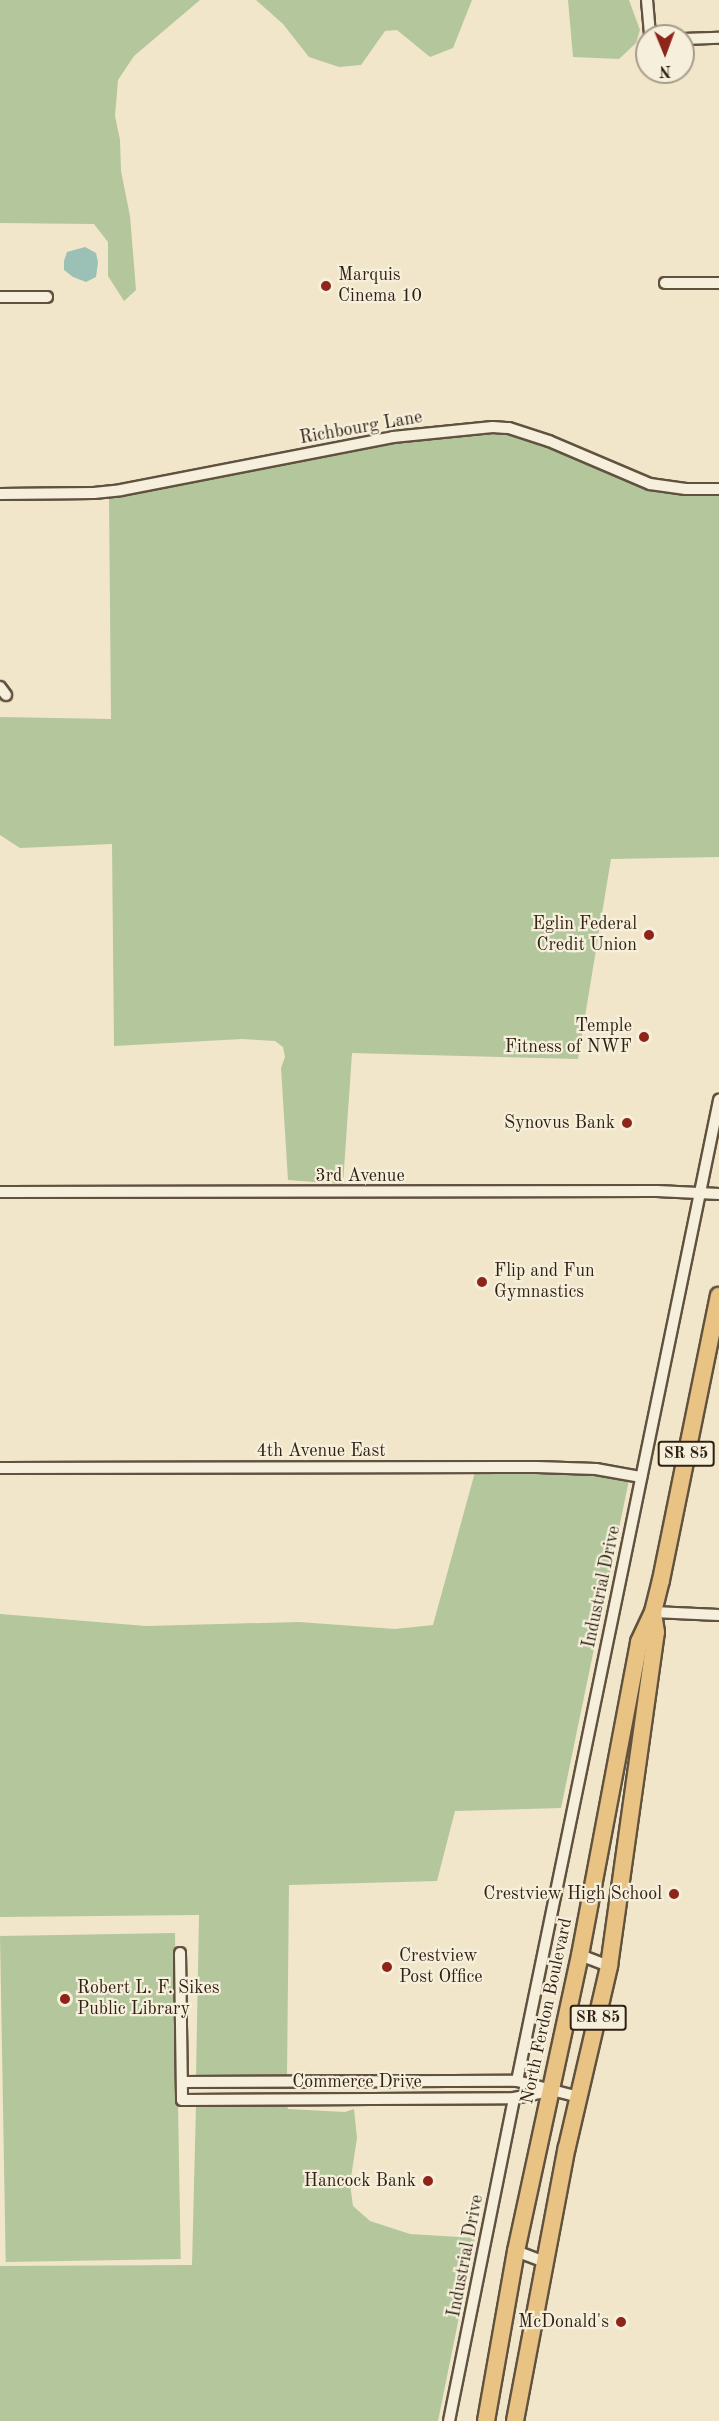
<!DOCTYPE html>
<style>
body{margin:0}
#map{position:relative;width:719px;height:2421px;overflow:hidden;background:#f1e6c9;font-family:"Old Standard TT",serif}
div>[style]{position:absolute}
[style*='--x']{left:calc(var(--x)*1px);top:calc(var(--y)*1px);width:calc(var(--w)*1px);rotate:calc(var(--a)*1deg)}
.green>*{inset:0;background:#b4c69b;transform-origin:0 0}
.water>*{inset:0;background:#9bc0b5}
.roads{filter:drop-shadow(2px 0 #615240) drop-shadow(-2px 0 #615240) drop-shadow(0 2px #615240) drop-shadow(0 -2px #615240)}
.minor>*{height:10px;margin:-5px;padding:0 5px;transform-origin:5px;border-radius:5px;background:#f6efdc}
.primary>*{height:16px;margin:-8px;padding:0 8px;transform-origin:8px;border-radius:8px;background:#e8c384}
.dots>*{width:16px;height:16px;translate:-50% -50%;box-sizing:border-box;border:3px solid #f6efdc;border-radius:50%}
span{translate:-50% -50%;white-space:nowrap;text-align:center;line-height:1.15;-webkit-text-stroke:4.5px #f6efdc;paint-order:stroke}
.shield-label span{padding:2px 4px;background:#f6efdc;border:2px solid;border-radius:4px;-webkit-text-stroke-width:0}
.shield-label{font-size:16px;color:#312112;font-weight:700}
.poi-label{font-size:18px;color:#312112}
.left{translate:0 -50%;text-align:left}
.right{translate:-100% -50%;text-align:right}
.street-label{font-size:18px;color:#312112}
.north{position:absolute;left:635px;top:24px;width:60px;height:60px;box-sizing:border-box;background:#f6efdc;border:2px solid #a79d8b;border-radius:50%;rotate:179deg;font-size:16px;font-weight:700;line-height:24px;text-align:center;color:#312112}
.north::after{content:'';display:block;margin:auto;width:21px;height:27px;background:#8f2418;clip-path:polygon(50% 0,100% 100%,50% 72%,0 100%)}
</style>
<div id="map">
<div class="green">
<div style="clip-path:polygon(0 0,200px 0,134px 56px,118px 80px,115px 116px,120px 140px,121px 171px,130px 216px,136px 290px,124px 301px,108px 276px,108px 242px,94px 224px,0 223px)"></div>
<div style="clip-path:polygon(256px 0,472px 0,453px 48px,430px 57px,397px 30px,385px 31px,361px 65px,339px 67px,309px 57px,283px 24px)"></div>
<div style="clip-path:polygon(568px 0,629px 0,640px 30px,636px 43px,619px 59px,573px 57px)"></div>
<div style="clip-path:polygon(493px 432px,523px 437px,548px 446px,649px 489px,686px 495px,719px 495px,719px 857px,611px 859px,578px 1059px,352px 1053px,343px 1184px,288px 1180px,281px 1068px,285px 1057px,283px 1047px,275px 1041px,242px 1039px,114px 1046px,112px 844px,20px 848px,0 835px,0 717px,111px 719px,109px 497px,393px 442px)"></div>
<div style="clip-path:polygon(475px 1472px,575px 1473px,629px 1480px,561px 1808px,455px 1811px,437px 1881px,289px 1885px,287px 2077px,196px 2077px,199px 1915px,0 1917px,0 1614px,146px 1626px,299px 1622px,395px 1629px,433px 1625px)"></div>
<div style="left:175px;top:1933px;width:326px;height:175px;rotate:89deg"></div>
<div style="clip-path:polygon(196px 2105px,287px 2105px,288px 2109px,345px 2112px,354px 2109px,357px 2138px,350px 2184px,353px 2206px,370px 2221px,410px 2234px,475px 2238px,438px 2421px,0 2421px,0 2266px,192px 2265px)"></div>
</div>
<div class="water">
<div style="clip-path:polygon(85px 247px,96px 253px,98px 262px,96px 277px,86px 282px,73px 277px,64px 270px,64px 261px,67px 252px)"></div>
</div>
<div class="roads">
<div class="minor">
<div style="--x:647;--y:0;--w:36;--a:85"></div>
<div style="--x:683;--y:39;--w:36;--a:-2"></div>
<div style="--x:665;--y:283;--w:54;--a:0"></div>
<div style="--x:0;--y:297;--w:47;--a:0"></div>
<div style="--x:0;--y:494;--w:94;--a:-0.6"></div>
<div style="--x:94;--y:493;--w:27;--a:-6"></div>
<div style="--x:121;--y:490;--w:277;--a:-11"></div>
<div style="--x:393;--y:437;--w:100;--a:-5.7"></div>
<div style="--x:493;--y:427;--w:16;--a:4"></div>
<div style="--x:509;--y:428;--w:42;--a:18"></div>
<div style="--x:549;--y:441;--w:110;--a:23.1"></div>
<div style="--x:650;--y:484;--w:36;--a:8"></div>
<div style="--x:686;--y:489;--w:33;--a:0"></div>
<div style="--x:0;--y:687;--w:10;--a:53"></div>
<div style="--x:0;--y:1192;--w:657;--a:-0.09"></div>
<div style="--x:657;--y:1191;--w:62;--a:2.8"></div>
<div style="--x:0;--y:1468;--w:537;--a:-0.11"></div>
<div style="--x:537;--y:1467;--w:59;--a:1.9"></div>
<div style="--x:596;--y:1469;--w:46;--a:10.1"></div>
<div style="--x:653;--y:1612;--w:66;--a:2.6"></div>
<div style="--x:180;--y:1953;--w:147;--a:89.2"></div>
<div style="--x:182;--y:2100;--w:332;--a:-0.3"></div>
<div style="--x:514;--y:2098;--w:36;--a:-11"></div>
<div style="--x:580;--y:1955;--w:31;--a:21"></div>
<div style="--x:517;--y:2081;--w:1002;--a:-78.36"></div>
<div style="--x:182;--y:2082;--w:335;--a:-0.2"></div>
<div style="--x:517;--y:2081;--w:64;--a:14.5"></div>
<div style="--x:516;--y:2251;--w:33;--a:21"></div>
<div style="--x:449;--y:2421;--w:329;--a:-78.6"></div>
</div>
<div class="primary">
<div style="--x:486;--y:2421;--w:173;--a:-80"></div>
<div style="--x:516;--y:2251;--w:303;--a:-77.8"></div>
<div style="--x:580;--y:1955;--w:319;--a:-79.3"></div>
<div style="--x:639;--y:1642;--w:33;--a:-65"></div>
<div style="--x:653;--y:1612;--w:33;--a:-76"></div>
<div style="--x:661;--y:1580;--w:290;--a:-78.5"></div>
<div style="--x:515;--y:2421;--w:279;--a:-79.3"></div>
<div style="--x:567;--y:2147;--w:186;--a:-76.9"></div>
<div style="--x:609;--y:1966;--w:337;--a:-82"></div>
<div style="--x:656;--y:1632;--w:19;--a:-99"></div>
</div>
</div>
<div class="dots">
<div style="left:326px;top:286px;background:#8f2418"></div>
<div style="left:649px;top:935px;background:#8f2418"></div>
<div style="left:644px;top:1037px;background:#8f2418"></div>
<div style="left:627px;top:1123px;background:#8f2418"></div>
<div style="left:482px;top:1282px;background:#8f2418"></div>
<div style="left:674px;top:1894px;background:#8f2418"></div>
<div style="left:387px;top:1967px;background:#8f2418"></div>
<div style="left:65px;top:1999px;background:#8f2418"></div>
<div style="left:428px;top:2181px;background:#8f2418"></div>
<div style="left:621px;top:2322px;background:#8f2418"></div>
</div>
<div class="shield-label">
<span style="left:686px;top:1454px">SR 85</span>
<span style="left:598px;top:2018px">SR 85</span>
</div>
<div class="poi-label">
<span class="left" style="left:338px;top:286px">Marquis<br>Cinema 10</span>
<span class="right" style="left:637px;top:935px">Eglin Federal<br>Credit Union</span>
<span class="right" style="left:632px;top:1037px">Temple<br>Fitness of NWF</span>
<span class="right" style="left:615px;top:1123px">Synovus Bank</span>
<span class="left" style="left:494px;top:1282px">Flip and Fun<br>Gymnastics</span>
<span class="right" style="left:662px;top:1894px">Crestview High School</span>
<span class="left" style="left:399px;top:1967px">Crestview<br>Post Office</span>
<span class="left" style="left:77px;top:1999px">Robert L. F. Sikes<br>Public Library</span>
<span class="right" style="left:416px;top:2181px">Hancock Bank</span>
<span class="right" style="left:609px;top:2322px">McDonald's</span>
</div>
<div class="street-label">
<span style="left:361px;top:428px;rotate:-10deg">Richbourg Lane</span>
<span style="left:360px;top:1176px">3rd Avenue</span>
<span style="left:321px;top:1451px">4th Avenue East</span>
<span style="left:602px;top:1587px;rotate:-78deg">Industrial Drive</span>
<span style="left:547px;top:2011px;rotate:-78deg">North Ferdon Boulevard</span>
<span style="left:357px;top:2082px">Commerce Drive</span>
<span style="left:466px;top:2256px;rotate:-79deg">Industrial Drive</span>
</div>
<div class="north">N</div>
</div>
